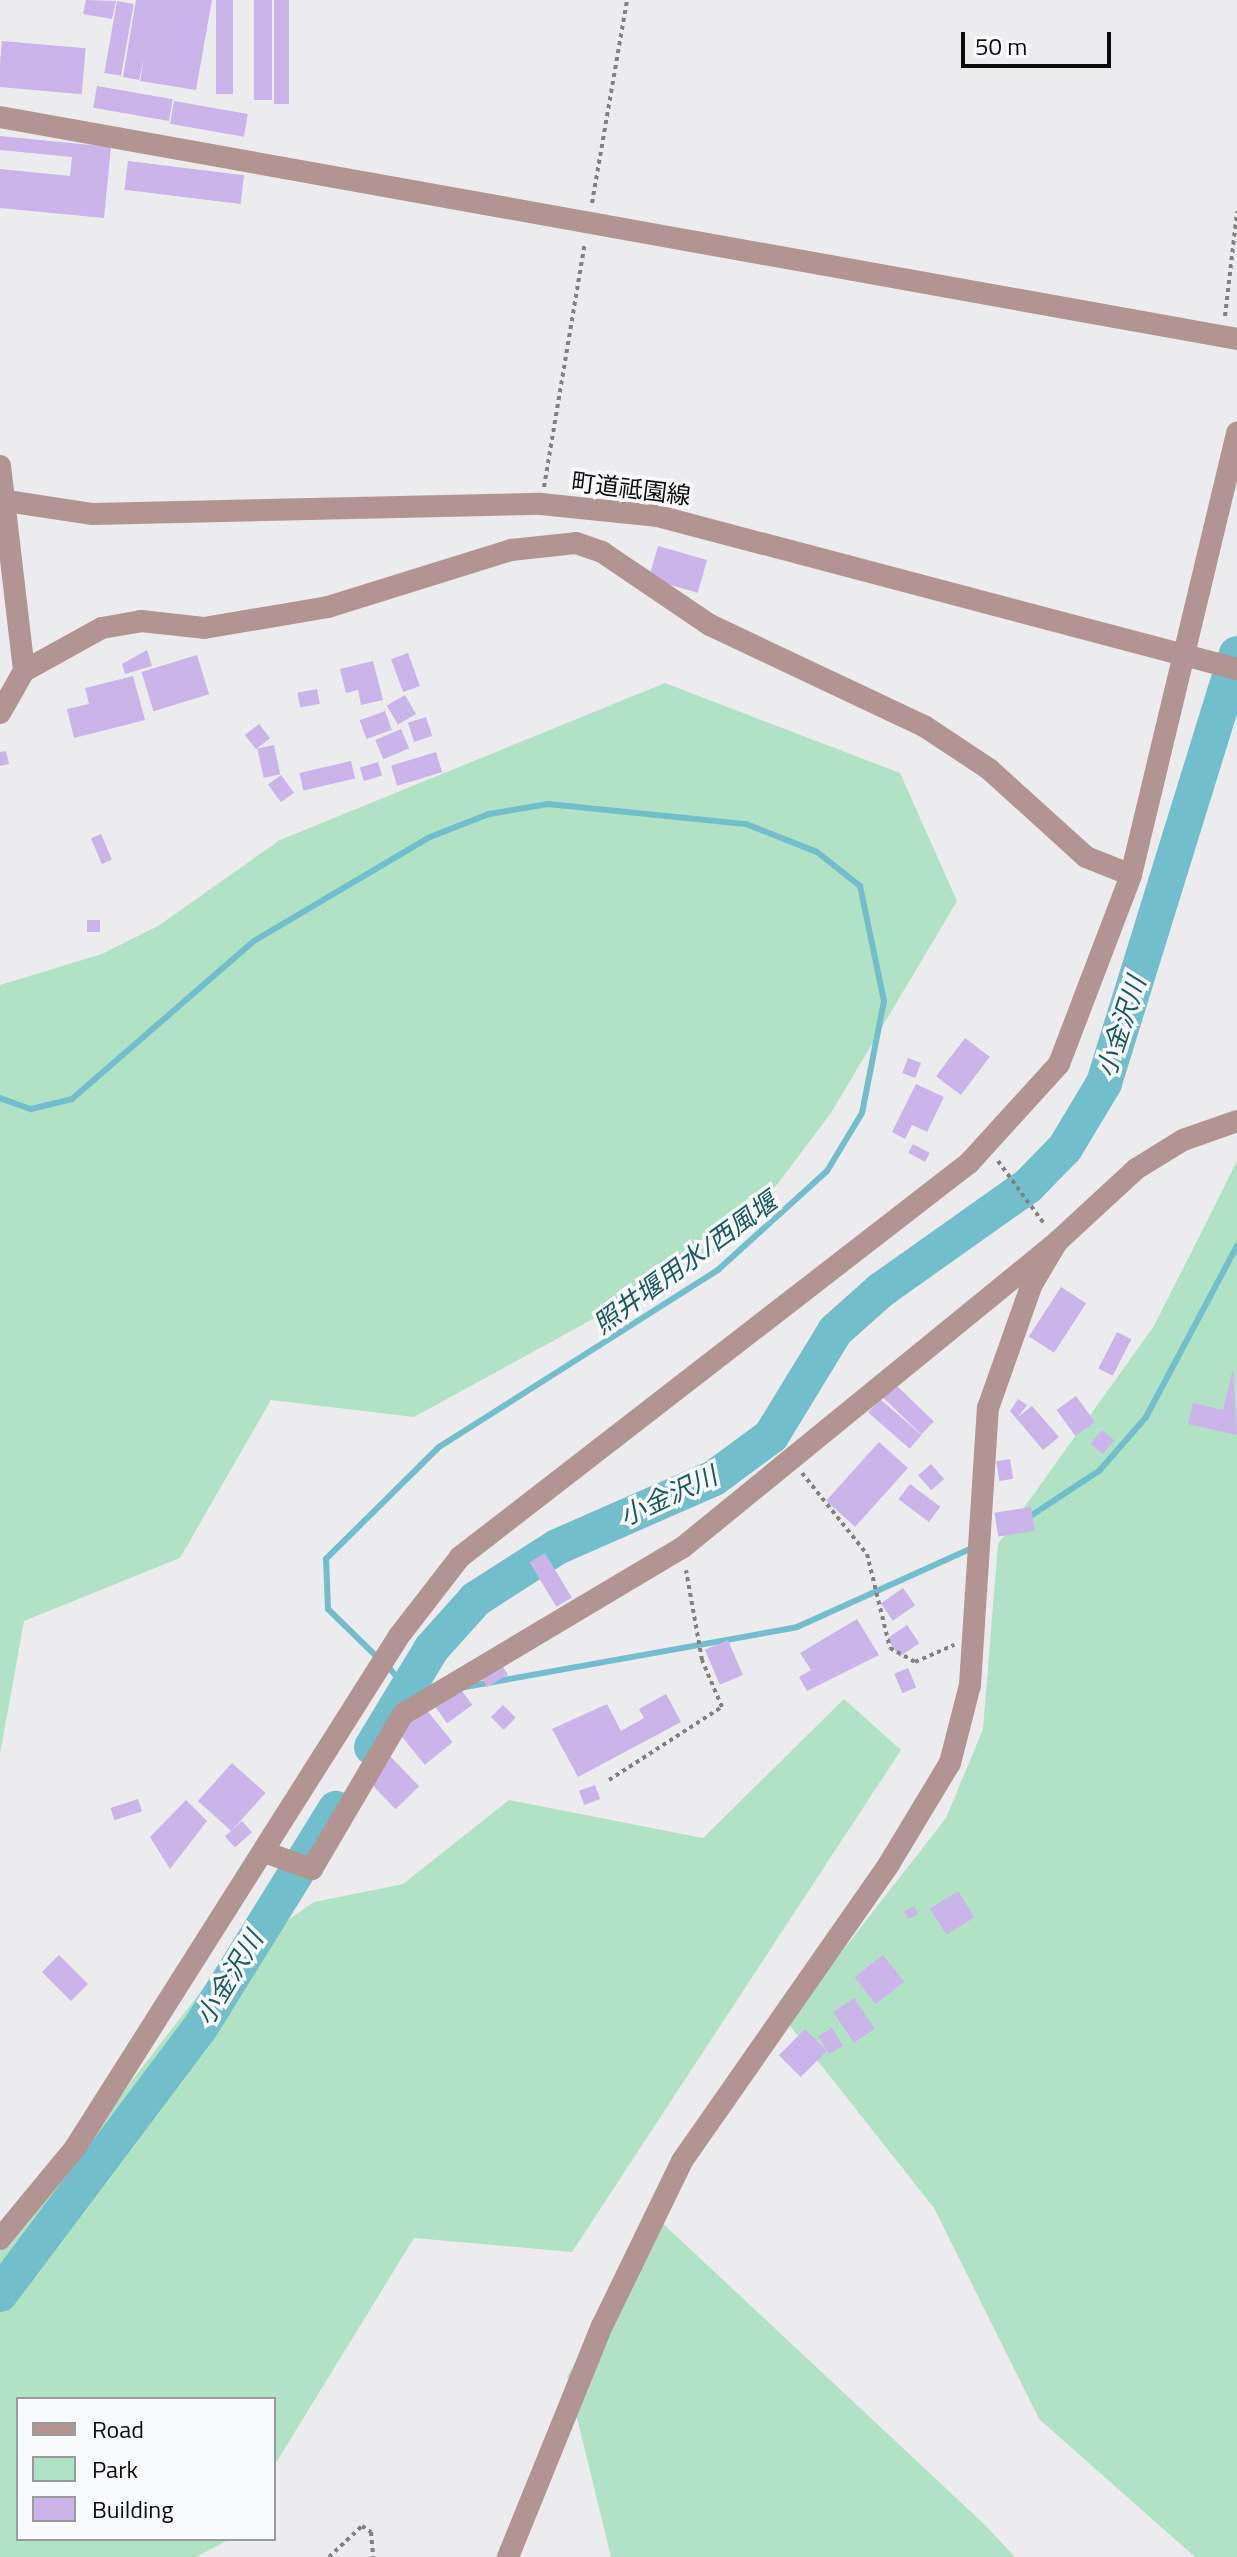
<!DOCTYPE html>
<meta charset="utf-8">
<style>
body{margin:0}
#map{position:relative;width:1237px;height:2557px;overflow:hidden;background:#ececee;font-family:"Titillium Web","Noto Sans JP",sans-serif}
div>[style]{position:absolute}
[style*='--x']{left:calc(var(--x)*1px);top:calc(var(--y)*1px);width:calc(var(--w)*1px);rotate:calc(var(--a)*1deg)}
.green>*{inset:0;background:#b2e2c5}
.stream>*{height:6px;margin:-3px;padding:0 3px;transform-origin:3px;border-radius:3px;background:#72becc}
.river>*{height:36px;margin:-18px;padding:0 18px;transform-origin:18px;border-radius:18px;background:#72becc}
.building>*{inset:0;background:#cab4ea;transform-origin:0 0}
.path>*{height:4px;margin-top:-2px;transform-origin:0;background:repeating-linear-gradient(90deg,#818182 0 4px,transparent 0 8px)}
.minor>*{height:22px;margin:-11px;padding:0 11px;transform-origin:11px;border-radius:11px;background:#b29593}
.tertiary>*{height:22px;margin:-11px;padding:0 11px;transform-origin:11px;border-radius:11px;background:#b29593}
span{translate:-50% -50%;white-space:nowrap;text-align:center;line-height:1.15;-webkit-text-stroke:7px #f9fafb;paint-order:stroke}
.street-label{font-size:24px;color:#0c0c0d}
.water-label{font-size:26px;color:#185963;font-style:italic}
.legend{position:absolute;left:16px;top:2397px;width:260px;height:144px;box-sizing:border-box;background:#f9fafb;border:2px solid #9a9b9c;margin:0;padding:10px 14px;list-style:none;font-size:24px;color:#0c0c0d}
.legend li{display:flex;align-items:center;gap:16px;height:40px}
.legend b{width:40px;border:2px solid #9a9b9c}
.scale{position:absolute;left:961px;top:32px;width:150px;height:36px;box-sizing:border-box;border:4px solid #0c0c0d;border-top:0;padding-left:10px;font-size:24px;line-height:28px;white-space:nowrap;color:#0c0c0d;-webkit-text-stroke:6px #f9fafb;paint-order:stroke}
</style>
<div id="map">
<div class="green">
<div style="clip-path:polygon(665px 683px,900px 773px,957px 901px,831px 1113px,734px 1242px,414px 1417px,271px 1400px,180px 1558px,24px 1621px,0 1754px,0 985px,102px 954px,158px 926px,280px 840px)"></div>
<div style="clip-path:polygon(1237px 1161px,1237px 2557px,1195px 2557px,1039px 2419px,934px 2208px,787px 2022px,946px 1818px,983px 1729px,998px 1544px,1154px 1326px)"></div>
<div style="clip-path:polygon(844px 1699px,901px 1750px,572px 2252px,414px 2238px,274px 2466px,274px 2399px,18px 2399px,18px 2539px,230px 2539px,196px 2557px,0 2557px,0 2251px,219px 1968px,314px 1902px,403px 1884px,509px 1800px,703px 1838px)"></div>
<div style="clip-path:polygon(658px 2219px,984px 2524px,1015px 2557px,611px 2557px,567px 2377px)"></div>
</div>
<div class="stream">
<div style="--x:0;--y:1098;--w:33;--a:20"></div>
<div style="--x:31;--y:1109;--w:42;--a:-13.7"></div>
<div style="--x:72;--y:1099;--w:241;--a:-41"></div>
<div style="--x:254;--y:941;--w:204;--a:-30.6"></div>
<div style="--x:430;--y:837;--w:63;--a:-21.3"></div>
<div style="--x:489;--y:814;--w:60;--a:-9.6"></div>
<div style="--x:548;--y:804;--w:199;--a:5.8"></div>
<div style="--x:746;--y:824;--w:76;--a:21.5"></div>
<div style="--x:817;--y:852;--w:55;--a:38.3"></div>
<div style="--x:860;--y:886;--w:117;--a:78.2"></div>
<div style="--x:884;--y:1001;--w:114;--a:101.1"></div>
<div style="--x:862;--y:1113;--w:68;--a:121.1"></div>
<div style="--x:827;--y:1171;--w:147;--a:137.8"></div>
<div style="--x:718;--y:1270;--w:330;--a:147.6"></div>
<div style="--x:439;--y:1447;--w:159;--a:135.3"></div>
<div style="--x:326;--y:1559;--w:50;--a:87.7"></div>
<div style="--x:328;--y:1609;--w:71;--a:44.4"></div>
<div style="--x:1026;--y:1519;--w:89;--a:-33.5"></div>
<div style="--x:1100;--y:1470;--w:70;--a:-49"></div>
<div style="--x:1146;--y:1417;--w:194;--a:-62"></div>
<div style="--x:388;--y:1666;--w:28;--a:52"></div>
<div style="--x:405;--y:1688;--w:29;--a:-2"></div>
<div style="--x:465;--y:1687;--w:337;--a:-10.2"></div>
<div style="--x:797;--y:1627;--w:194;--a:-24.3"></div>
</div>
<div class="river">
<div style="--x:372;--y:1747;--w:116;--a:-58.8"></div>
<div style="--x:432;--y:1648;--w:66;--a:-48.1"></div>
<div style="--x:476;--y:1599;--w:96;--a:-32.7"></div>
<div style="--x:557;--y:1547;--w:171;--a:-23.7"></div>
<div style="--x:714;--y:1478;--w:71;--a:-36.4"></div>
<div style="--x:771;--y:1436;--w:123;--a:-58.6"></div>
<div style="--x:835;--y:1331;--w:62;--a:-41.7"></div>
<div style="--x:881;--y:1290;--w:180;--a:-35.3"></div>
<div style="--x:1028;--y:1186;--w:53;--a:-45.8"></div>
<div style="--x:1065;--y:1148;--w:76;--a:-59"></div>
<div style="--x:1104;--y:1083;--w:449;--a:-72.8"></div>
<div style="--x:0;--y:2294;--w:333;--a:-53.1"></div>
<div style="--x:200;--y:2028;--w:258;--a:-58.2"></div>
</div>
<div class="building">
<div style="clip-path:polygon(86px 0,116px 1px,112px 19px,83px 14px)"></div>
<div style="clip-path:polygon(136px 0,212px 0,196px 90px,140px 81px,144px 58px,139px 80px,123px 77px)"></div>
<div style="left:216px;top:0;width:17px;height:94px"></div>
<div style="left:254px;top:0;width:18px;height:100px"></div>
<div style="left:274px;top:0;width:15px;height:104px"></div>
<div style="left:117px;top:1px;width:17px;height:73px;rotate:10deg"></div>
<div style="left:2px;top:41px;width:84px;height:46px;rotate:5deg"></div>
<div style="left:97px;top:86px;width:77px;height:22px;rotate:10deg"></div>
<div style="left:174px;top:101px;width:75px;height:23px;rotate:10deg"></div>
<div style="clip-path:polygon(0 136px,111px 147px,104px 218px,0 208px,0 169px,70px 176px,72px 157px,0 150px)"></div>
<div style="left:128px;top:161px;width:117px;height:29px;rotate:7deg"></div>
<div style="left:658px;top:546px;width:51px;height:34px;rotate:16deg"></div>
<div style="clip-path:polygon(147px 650px,152px 666px,125px 674px,122px 664px)"></div>
<div style="left:408px;top:653px;width:35px;height:18px;rotate:70deg"></div>
<div style="left:197px;top:655px;width:41px;height:58px;rotate:73deg"></div>
<div style="clip-path:polygon(373px 661px,383px 700px,361px 705px,358px 690px,346px 693px,340px 669px)"></div>
<div style="clip-path:polygon(133px 676px,145px 720px,74px 738px,67px 709px,89px 704px,85px 688px)"></div>
<div style="left:317px;top:689px;width:15px;height:20px;rotate:79deg"></div>
<div style="left:405px;top:695px;width:22px;height:21px;rotate:60deg"></div>
<div style="left:385px;top:711px;width:20px;height:27px;rotate:70deg"></div>
<div style="left:426px;top:717px;width:20px;height:19px;rotate:72deg"></div>
<div style="left:259px;top:724px;width:18px;height:18px;rotate:52deg"></div>
<div style="left:401px;top:729px;width:21px;height:28px;rotate:67deg"></div>
<div style="left:274px;top:745px;width:30px;height:17px;rotate:78deg"></div>
<div style="clip-path:polygon(6px 751px,9px 764px,0 766px,0 752px)"></div>
<div style="left:436px;top:752px;width:21px;height:47px;rotate:73deg"></div>
<div style="left:351px;top:761px;width:18px;height:53px;rotate:77deg"></div>
<div style="left:378px;top:762px;width:14px;height:19px;rotate:73deg"></div>
<div style="left:281px;top:775px;width:22px;height:16px;rotate:54deg"></div>
<div style="left:101px;top:834px;width:28px;height:11px;rotate:67deg"></div>
<div style="left:87px;top:920px;width:13px;height:12px"></div>
<div style="left:965px;top:1038px;width:31px;height:48px;rotate:37deg"></div>
<div style="left:908px;top:1058px;width:14px;height:16px;rotate:21deg"></div>
<div style="clip-path:polygon(916px 1084px,944px 1097px,927px 1132px,912px 1125px,905px 1139px,892px 1132px)"></div>
<div style="left:913px;top:1144px;width:19px;height:10px;rotate:28deg"></div>
<div style="left:1061px;top:1287px;width:30px;height:59px;rotate:33deg"></div>
<div style="left:1117px;top:1332px;width:16px;height:41px;rotate:27deg"></div>
<div style="clip-path:polygon(1233px 1368px,1237px 1435px,1188px 1424px,1193px 1403px,1223px 1410px)"></div>
<div style="left:895px;top:1384px;width:54px;height:18px;rotate:44deg"></div>
<div style="left:1076px;top:1396px;width:32px;height:24px;rotate:54deg"></div>
<div style="left:880px;top:1399px;width:55px;height:18px;rotate:41deg"></div>
<div style="clip-path:polygon(1018px 1399px,1027px 1405px,1018px 1417px,1032px 1406px,1059px 1437px,1043px 1450px,1010px 1411px)"></div>
<div style="left:1102px;top:1430px;width:16px;height:18px;rotate:40deg"></div>
<div style="left:879px;top:1442px;width:39px;height:79px;rotate:42deg"></div>
<div style="left:1010px;top:1459px;width:20px;height:14px;rotate:81deg"></div>
<div style="left:931px;top:1464px;width:20px;height:17px;rotate:49deg"></div>
<div style="left:910px;top:1484px;width:38px;height:19px;rotate:37deg"></div>
<div style="left:1031px;top:1507px;width:24px;height:37px;rotate:81deg"></div>
<div style="left:545px;top:1553px;width:52px;height:18px;rotate:59deg"></div>
<div style="left:903px;top:1588px;width:21px;height:27px;rotate:55deg"></div>
<div style="clip-path:polygon(857px 1619px,879px 1655px,807px 1691px,799px 1677px,811px 1670px,800px 1653px)"></div>
<div style="left:907px;top:1625px;width:22px;height:24px;rotate:56deg"></div>
<div style="left:728px;top:1640px;width:38px;height:25px;rotate:67deg"></div>
<div style="left:496px;top:1655px;width:23px;height:24px;rotate:59deg"></div>
<div style="left:908px;top:1668px;width:21px;height:15px;rotate:67deg"></div>
<div style="left:457px;top:1684px;width:26px;height:31px;rotate:54deg"></div>
<div style="clip-path:polygon(666px 1694px,681px 1722px,578px 1777px,552px 1729px,607px 1704px,621px 1731px,644px 1718px,639px 1709px)"></div>
<div style="left:503px;top:1705px;width:18px;height:17px;rotate:45deg"></div>
<div style="left:425px;top:1708px;width:44px;height:36px;rotate:51deg"></div>
<div style="left:388px;top:1754px;width:45px;height:33px;rotate:46deg"></div>
<div style="left:232px;top:1763px;width:45px;height:51px;rotate:42deg"></div>
<div style="left:595px;top:1785px;width:15px;height:17px;rotate:70deg"></div>
<div style="left:138px;top:1799px;width:13px;height:29px;rotate:72deg"></div>
<div style="clip-path:polygon(186px 1800px,207px 1821px,170px 1869px,150px 1837px)"></div>
<div style="left:242px;top:1821px;width:15px;height:23px;rotate:48deg"></div>
<div style="left:958px;top:1891px;width:31px;height:33px;rotate:58deg"></div>
<div style="left:914px;top:1906px;width:9px;height:11px;rotate:63deg"></div>
<div style="left:59px;top:1955px;width:41px;height:24px;rotate:45deg"></div>
<div style="left:883px;top:1955px;width:34px;height:36px;rotate:52deg"></div>
<div style="left:854px;top:1998px;width:37px;height:25px;rotate:56deg"></div>
<div style="left:832px;top:2028px;width:21px;height:16px;rotate:59deg"></div>
<div style="left:805px;top:2029px;width:31px;height:37px;rotate:45deg"></div>
</div>
<div class="path">
<div style="--x:592;--y:203;--w:206;--a:-80.2"></div>
<div style="--x:1225;--y:316;--w:105;--a:-83.4"></div>
<div style="--x:544;--y:487;--w:247;--a:-80.5"></div>
<div style="--x:998;--y:1161;--w:79;--a:53.7"></div>
<div style="--x:802;--y:1473;--w:104;--a:51.3"></div>
<div style="--x:867;--y:1554;--w:97;--a:76.3"></div>
<div style="--x:890;--y:1648;--w:29;--a:29"></div>
<div style="--x:915;--y:1662;--w:43;--a:-23.6"></div>
<div style="--x:609;--y:1780;--w:135;--a:-32.9"></div>
<div style="--x:722;--y:1707;--w:51;--a:-113.1"></div>
<div style="--x:702;--y:1660;--w:91;--a:-100.1"></div>
<div style="--x:329;--y:2557;--w:45;--a:-43.2"></div>
<div style="--x:362;--y:2526;--w:11;--a:34"></div>
<div style="--x:371;--y:2532;--w:25;--a:85"></div>
</div>
<div class="minor">
<div style="--x:0;--y:117;--w:1257;--a:10.17"></div>
<div style="--x:0;--y:466;--w:206;--a:83.3"></div>
<div style="--x:0;--y:713;--w:48;--a:-60.3"></div>
<div style="--x:24;--y:671;--w:89;--a:-28.9"></div>
<div style="--x:102;--y:628;--w:40;--a:-10"></div>
<div style="--x:141;--y:621;--w:63;--a:6.3"></div>
<div style="--x:204;--y:628;--w:126;--a:-9.6"></div>
<div style="--x:328;--y:607;--w:192;--a:-17.3"></div>
<div style="--x:511;--y:550;--w:65;--a:-6.1"></div>
<div style="--x:576;--y:543;--w:28;--a:19"></div>
<div style="--x:602;--y:552;--w:130;--a:34.1"></div>
<div style="--x:710;--y:625;--w:237;--a:25.3"></div>
<div style="--x:924;--y:726;--w:78;--a:33.5"></div>
<div style="--x:989;--y:769;--w:131;--a:42.2"></div>
<div style="--x:1086;--y:857;--w:48;--a:21.8"></div>
<div style="--x:267;--y:1853;--w:48;--a:19.6"></div>
<div style="--x:312;--y:1869;--w:180;--a:-59.6"></div>
<div style="--x:403;--y:1714;--w:325;--a:-30.8"></div>
<div style="--x:682;--y:1548;--w:484;--a:-39.2"></div>
</div>
<div class="tertiary">
<div style="--x:0;--y:500;--w:94;--a:8.6"></div>
<div style="--x:93;--y:514;--w:448;--a:-1.3"></div>
<div style="--x:541;--y:504;--w:118;--a:5.9"></div>
<div style="--x:658;--y:516;--w:599;--a:14.8"></div>
<div style="--x:0;--y:2239;--w:118;--a:-50.5"></div>
<div style="--x:75;--y:2148;--w:606;--a:-57.67"></div>
<div style="--x:399;--y:1636;--w:100;--a:-52.3"></div>
<div style="--x:460;--y:1557;--w:644;--a:-37.74"></div>
<div style="--x:969;--y:1163;--w:134;--a:-47.7"></div>
<div style="--x:1059;--y:1064;--w:202;--a:-69.1"></div>
<div style="--x:1131;--y:875;--w:455;--a:-76.5"></div>
<div style="--x:508;--y:2557;--w:249;--a:-67.9"></div>
<div style="--x:602;--y:2326;--w:183;--a:-64.1"></div>
<div style="--x:682;--y:2161;--w:362;--a:-55.1"></div>
<div style="--x:889;--y:1864;--w:118;--a:-58.9"></div>
<div style="--x:950;--y:1763;--w:81;--a:-75.6"></div>
<div style="--x:970;--y:1685;--w:278;--a:-86.3"></div>
<div style="--x:988;--y:1408;--w:132;--a:-70.5"></div>
<div style="--x:1032;--y:1284;--w:49;--a:-59.2"></div>
<div style="--x:1057;--y:1242;--w:108;--a:-42.7"></div>
<div style="--x:1136;--y:1169;--w:55;--a:-31.7"></div>
<div style="--x:1183;--y:1140;--w:57;--a:-19.4"></div>
</div>
<div class="street-label">
<span style="left:631px;top:489px;rotate:7deg">町道祗園線</span>
</div>
<div class="water-label">
<span style="left:1121px;top:1027px;rotate:-72deg">小金沢川</span>
<span style="left:685px;top:1263px;rotate:-36deg">照井堰用水/西風堰</span>
<span style="left:668px;top:1496px;rotate:-25deg">小金沢川</span>
<span style="left:229px;top:1978px;rotate:-59deg">小金沢川</span>
</div>
<ul class="legend">
<li><b style="height:10px;background:#b29593"></b>Road</li>
<li><b style="height:22px;background:#b2e2c5"></b>Park</li>
<li><b style="height:22px;background:#cab4ea"></b>Building</li>
</ul>
<div class="scale">50 m</div>
</div>
